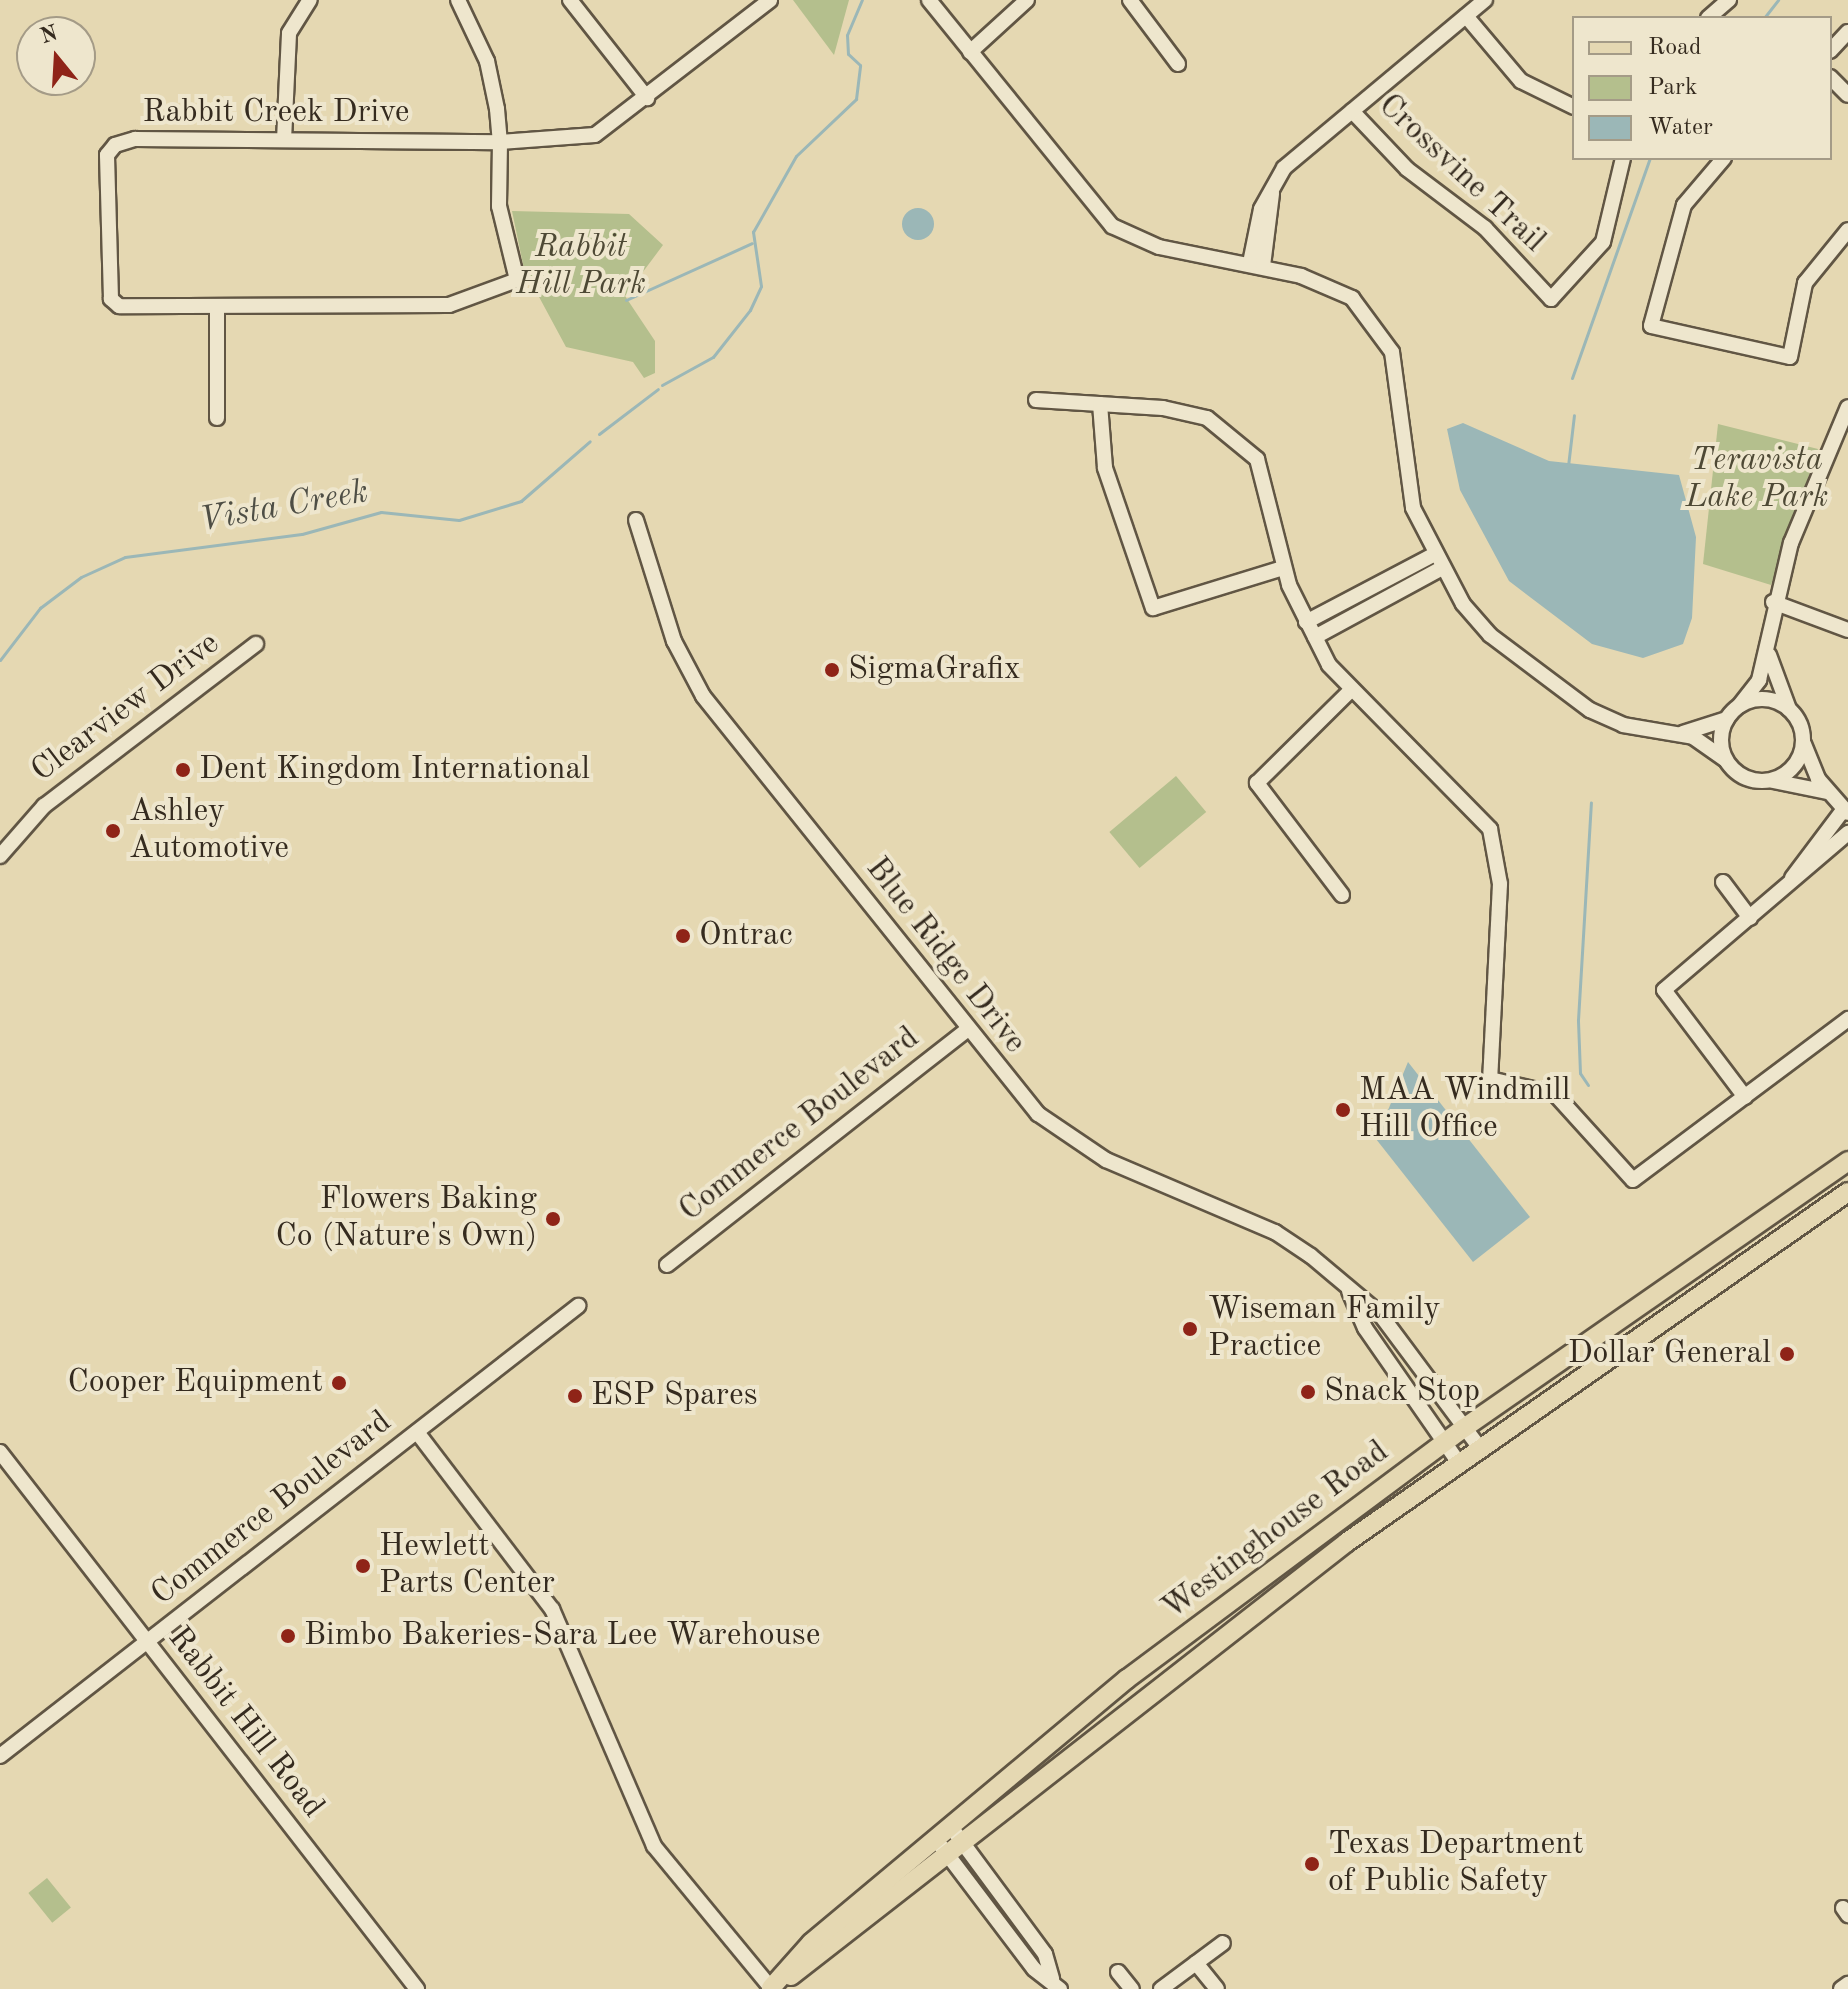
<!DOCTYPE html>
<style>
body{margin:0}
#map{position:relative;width:1848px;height:1989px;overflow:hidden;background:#e5d8b2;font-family:"Old Standard TT",serif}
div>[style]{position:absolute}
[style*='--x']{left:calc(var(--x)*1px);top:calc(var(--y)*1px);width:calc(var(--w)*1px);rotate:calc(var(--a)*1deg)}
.green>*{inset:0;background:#b4bf8d;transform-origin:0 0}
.water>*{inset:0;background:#9bb7b7}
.round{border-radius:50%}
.stream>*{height:3px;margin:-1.5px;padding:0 1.5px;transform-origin:1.5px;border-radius:1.5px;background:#9bb7b7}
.roads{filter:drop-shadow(2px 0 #615644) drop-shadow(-2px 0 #615644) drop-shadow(0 2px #615644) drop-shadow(0 -2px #615644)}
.minor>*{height:14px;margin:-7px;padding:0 7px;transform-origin:7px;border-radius:7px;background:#eee6cd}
.minor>.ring{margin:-7px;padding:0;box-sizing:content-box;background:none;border:14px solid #eee6cd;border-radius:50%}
.major>*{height:18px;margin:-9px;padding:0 9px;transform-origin:9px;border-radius:9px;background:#e5d8b2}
.dots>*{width:22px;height:22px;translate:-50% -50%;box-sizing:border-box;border:4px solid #eee6cd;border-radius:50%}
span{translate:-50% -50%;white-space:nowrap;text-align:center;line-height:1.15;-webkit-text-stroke:8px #eee6cd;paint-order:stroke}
.street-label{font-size:32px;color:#352b1f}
.park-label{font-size:32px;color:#4e4935;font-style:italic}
.poi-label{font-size:32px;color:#352b1f}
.left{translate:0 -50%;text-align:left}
.right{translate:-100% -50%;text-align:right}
.water-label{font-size:34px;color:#4e4e45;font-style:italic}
.legend{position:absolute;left:1572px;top:16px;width:260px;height:144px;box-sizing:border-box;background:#eee6cd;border:2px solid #a49b87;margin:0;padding:10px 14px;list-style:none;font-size:24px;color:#352b1f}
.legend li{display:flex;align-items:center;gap:16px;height:40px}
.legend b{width:40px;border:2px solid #a49b87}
.north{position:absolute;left:16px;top:16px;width:80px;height:80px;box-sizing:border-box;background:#eee6cd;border:2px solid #a49b87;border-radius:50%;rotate:342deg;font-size:22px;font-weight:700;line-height:32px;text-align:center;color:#352b1f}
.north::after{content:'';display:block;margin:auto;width:28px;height:36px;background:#8f2418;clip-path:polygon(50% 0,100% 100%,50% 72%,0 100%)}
</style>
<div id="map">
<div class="green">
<div style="clip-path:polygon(793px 0,849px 0,834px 55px)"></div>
<div style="clip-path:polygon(512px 211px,629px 214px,663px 245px,625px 296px,655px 341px,655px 373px,644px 378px,633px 362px,566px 347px,524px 269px)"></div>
<div style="clip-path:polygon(1718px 424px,1818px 449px,1771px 585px,1703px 564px)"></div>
<div style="left:1176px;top:776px;width:47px;height:87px;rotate:50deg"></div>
<div style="left:47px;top:1878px;width:38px;height:24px;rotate:51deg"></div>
</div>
<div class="water">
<div class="round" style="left:902px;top:208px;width:32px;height:32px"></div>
<div style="clip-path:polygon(1463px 423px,1549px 461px,1679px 475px,1696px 537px,1692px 618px,1683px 644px,1643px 658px,1592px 644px,1509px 581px,1460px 490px,1447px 429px)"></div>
<div style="clip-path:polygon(1408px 1062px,1530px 1217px,1473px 1262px,1376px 1139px)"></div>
</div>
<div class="stream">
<div style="--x:1764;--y:18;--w:23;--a:-52"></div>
<div style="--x:626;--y:300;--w:138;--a:-24.3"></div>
<div style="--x:1572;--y:378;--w:233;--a:-70.5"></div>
<div style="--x:662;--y:385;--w:58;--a:-28.8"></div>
<div style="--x:713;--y:357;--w:60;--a:-51.8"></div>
<div style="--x:750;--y:310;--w:26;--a:-65"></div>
<div style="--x:761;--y:286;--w:55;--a:-98.4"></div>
<div style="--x:753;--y:232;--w:87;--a:-60.5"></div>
<div style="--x:796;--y:156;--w:83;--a:-43.5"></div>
<div style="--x:856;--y:99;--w:34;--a:-83"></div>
<div style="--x:860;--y:65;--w:16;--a:-137"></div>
<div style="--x:848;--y:54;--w:19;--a:-93"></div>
<div style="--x:847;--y:35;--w:38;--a:-67"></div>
<div style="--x:599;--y:434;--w:74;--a:-37.3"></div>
<div style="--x:1568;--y:466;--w:51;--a:-83.3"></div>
<div style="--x:0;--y:660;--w:66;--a:-52.4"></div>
<div style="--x:40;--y:608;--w:51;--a:-37.1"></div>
<div style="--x:81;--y:577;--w:48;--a:-24.4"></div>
<div style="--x:125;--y:557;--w:178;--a:-7.4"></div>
<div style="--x:302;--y:534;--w:82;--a:-15.6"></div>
<div style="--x:381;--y:512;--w:78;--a:5.9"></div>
<div style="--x:459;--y:520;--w:65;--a:-17"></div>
<div style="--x:521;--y:501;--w:91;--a:-41"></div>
<div style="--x:1588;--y:1085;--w:14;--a:-124"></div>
<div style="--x:1580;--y:1073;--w:53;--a:-92.2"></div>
<div style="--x:1578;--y:1020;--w:218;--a:-86.6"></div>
</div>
<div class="roads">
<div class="minor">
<div style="--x:458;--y:0;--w:68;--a:64.6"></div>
<div style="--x:487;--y:61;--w:49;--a:78.2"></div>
<div style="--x:497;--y:109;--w:33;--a:85"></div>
<div style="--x:500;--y:142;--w:64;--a:90.9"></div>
<div style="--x:499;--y:206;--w:76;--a:76.3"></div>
<div style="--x:517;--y:280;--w:72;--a:159.8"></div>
<div style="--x:449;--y:305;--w:330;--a:179.8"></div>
<div style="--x:119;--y:306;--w:11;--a:-139"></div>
<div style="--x:111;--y:299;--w:144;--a:-91.6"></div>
<div style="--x:107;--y:155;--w:13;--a:-51"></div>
<div style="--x:115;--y:145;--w:21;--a:-17"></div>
<div style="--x:135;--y:139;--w:365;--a:0.5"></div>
<div style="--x:500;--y:142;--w:95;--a:-4.2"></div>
<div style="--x:595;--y:135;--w:221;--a:-37.6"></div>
<div style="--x:570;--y:0;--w:125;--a:51.8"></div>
<div style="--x:929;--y:0;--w:291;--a:51"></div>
<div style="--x:1112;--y:226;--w:51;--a:24.1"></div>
<div style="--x:1159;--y:247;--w:145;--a:11.5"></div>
<div style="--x:1301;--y:276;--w:56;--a:23.3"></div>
<div style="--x:1352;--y:298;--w:67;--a:53.5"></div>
<div style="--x:1392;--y:352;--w:157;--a:82.3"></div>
<div style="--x:1413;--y:508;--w:108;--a:62.5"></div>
<div style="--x:1463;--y:604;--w:41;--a:48.9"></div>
<div style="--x:1490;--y:635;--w:125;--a:36.9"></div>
<div style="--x:1590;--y:710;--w:36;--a:24"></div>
<div style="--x:1623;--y:725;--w:71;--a:9.7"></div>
<div style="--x:1693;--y:737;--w:40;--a:34.9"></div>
<div style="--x:1130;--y:0;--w:80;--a:53.1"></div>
<div style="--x:1466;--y:16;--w:85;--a:49.8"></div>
<div style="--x:1521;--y:81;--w:59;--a:26.1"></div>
<div style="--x:1708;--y:18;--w:28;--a:-41"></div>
<div style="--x:1830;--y:51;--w:26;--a:-47"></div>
<div style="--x:970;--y:52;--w:77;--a:-42.4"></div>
<div style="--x:1830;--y:77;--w:25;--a:45"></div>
<div style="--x:1352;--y:111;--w:80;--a:46.5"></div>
<div style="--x:1407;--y:169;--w:98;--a:37.1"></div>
<div style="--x:1485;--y:228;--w:97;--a:47.1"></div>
<div style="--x:1551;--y:299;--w:77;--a:-47.6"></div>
<div style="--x:1603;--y:242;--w:86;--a:-76.6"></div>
<div style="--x:284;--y:140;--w:107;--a:-87.3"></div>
<div style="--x:289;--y:33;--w:39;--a:-58"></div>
<div style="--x:1724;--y:158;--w:62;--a:130.4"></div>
<div style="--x:1684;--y:205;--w:125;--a:105.3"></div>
<div style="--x:1651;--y:326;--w:142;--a:12.6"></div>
<div style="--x:1790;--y:357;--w:76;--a:-78.5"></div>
<div style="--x:1805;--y:283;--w:68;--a:-50.9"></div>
<div style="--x:1250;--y:263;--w:55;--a:-78.5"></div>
<div style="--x:1261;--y:209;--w:47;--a:-60.7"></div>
<div style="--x:1284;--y:168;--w:262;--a:-39.9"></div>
<div style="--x:1263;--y:266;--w:73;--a:-82.9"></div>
<div style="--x:1036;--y:400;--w:127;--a:3.6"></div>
<div style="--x:1163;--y:408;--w:45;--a:12.8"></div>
<div style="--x:1207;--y:418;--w:65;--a:39.4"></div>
<div style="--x:1257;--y:459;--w:130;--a:75.7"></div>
<div style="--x:1289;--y:585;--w:89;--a:63.4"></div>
<div style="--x:1329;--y:665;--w:230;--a:45.5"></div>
<div style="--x:1490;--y:829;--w:56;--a:79.7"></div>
<div style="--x:1500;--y:884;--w:195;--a:92.9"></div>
<div style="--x:1490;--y:1079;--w:67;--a:13"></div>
<div style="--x:1555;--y:1094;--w:116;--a:47.8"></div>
<div style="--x:1633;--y:1180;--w:269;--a:-36.8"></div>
<div style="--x:1100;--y:404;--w:64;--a:85.5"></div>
<div style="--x:1105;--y:468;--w:148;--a:71.1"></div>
<div style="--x:1153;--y:608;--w:136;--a:-17.1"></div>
<div style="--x:217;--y:418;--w:112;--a:-90"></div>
<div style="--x:636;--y:520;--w:127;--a:72.6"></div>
<div style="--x:674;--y:641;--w:62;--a:62.2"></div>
<div style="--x:703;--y:696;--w:536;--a:51.29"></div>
<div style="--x:1038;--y:1114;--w:82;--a:34.1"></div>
<div style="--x:1106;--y:1160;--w:184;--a:23.1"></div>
<div style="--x:1275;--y:1232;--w:43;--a:33.7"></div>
<div style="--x:1311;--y:1256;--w:90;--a:40"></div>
<div style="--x:1380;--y:1314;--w:166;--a:53.3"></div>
<div style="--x:1773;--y:602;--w:80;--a:20.5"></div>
<div style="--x:1306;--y:622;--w:144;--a:-27.8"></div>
<div style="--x:1315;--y:637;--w:142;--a:-28.5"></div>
<div style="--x:1769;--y:655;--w:58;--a:69.7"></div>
<div class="ring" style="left:1721px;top:699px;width:68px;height:68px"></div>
<div style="--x:1739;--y:706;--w:33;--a:-52"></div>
<div style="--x:1759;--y:680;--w:141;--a:-76.9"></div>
<div style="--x:1791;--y:543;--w:147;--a:-67.3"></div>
<div style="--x:1683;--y:733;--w:46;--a:-17.7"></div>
<div style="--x:1804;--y:744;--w:38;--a:68"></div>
<div style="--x:1818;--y:779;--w:45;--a:48.6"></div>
<div style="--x:1773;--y:781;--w:55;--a:11.5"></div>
<div style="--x:0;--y:856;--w:67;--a:-48.7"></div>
<div style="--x:44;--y:806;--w:267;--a:-37.4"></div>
<div style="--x:1792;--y:878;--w:86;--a:-53"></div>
<div style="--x:1723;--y:882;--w:45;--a:53.1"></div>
<div style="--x:1342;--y:895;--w:141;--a:-127.2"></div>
<div style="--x:1257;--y:783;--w:131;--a:-44.7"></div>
<div style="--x:1745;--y:1097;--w:134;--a:-127.1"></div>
<div style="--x:1664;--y:990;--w:242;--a:-40.5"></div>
<div style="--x:667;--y:1265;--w:381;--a:-38.1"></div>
<div style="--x:1349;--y:1291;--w:40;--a:66.6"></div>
<div style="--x:1365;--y:1328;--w:163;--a:55.2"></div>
<div style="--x:417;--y:1432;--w:223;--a:52.7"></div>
<div style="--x:552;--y:1609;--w:258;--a:66.7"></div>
<div style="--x:654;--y:1846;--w:184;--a:50.5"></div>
<div style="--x:0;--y:1452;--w:680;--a:52.17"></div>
<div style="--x:0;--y:1756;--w:733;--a:-37.9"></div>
<div style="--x:951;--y:1827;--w:158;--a:53.5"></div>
<div style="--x:1045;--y:1954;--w:26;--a:74"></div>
<div style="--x:941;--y:1846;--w:154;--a:52.9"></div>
<div style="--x:1034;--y:1969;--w:33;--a:38"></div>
<div style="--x:1843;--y:1908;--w:9;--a:54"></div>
<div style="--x:1196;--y:1963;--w:33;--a:51"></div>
<div style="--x:1118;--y:1972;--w:22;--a:51"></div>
<div style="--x:1161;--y:1989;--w:77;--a:-36.6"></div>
<div style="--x:1841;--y:1989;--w:9;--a:-36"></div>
</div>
<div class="major">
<div style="--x:791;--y:1976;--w:705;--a:-37.97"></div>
<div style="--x:1347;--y:1542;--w:611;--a:-34.94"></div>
<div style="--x:771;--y:1988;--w:60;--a:-48.4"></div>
<div style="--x:811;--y:1943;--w:412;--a:-39.9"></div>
<div style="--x:1127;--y:1679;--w:420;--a:-36.7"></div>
<div style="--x:1464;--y:1428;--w:468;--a:-34.8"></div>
</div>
</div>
<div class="dots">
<div style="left:832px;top:670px;background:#8f2418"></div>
<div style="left:183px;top:770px;background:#8f2418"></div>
<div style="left:113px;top:831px;background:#8f2418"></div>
<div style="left:683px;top:936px;background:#8f2418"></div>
<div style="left:1343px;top:1110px;background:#8f2418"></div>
<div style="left:553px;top:1219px;background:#8f2418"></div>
<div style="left:1190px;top:1329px;background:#8f2418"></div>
<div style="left:1787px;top:1354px;background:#8f2418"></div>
<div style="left:339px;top:1383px;background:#8f2418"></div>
<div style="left:1308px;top:1392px;background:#8f2418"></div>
<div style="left:575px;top:1396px;background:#8f2418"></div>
<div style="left:363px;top:1566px;background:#8f2418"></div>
<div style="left:288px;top:1636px;background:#8f2418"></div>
<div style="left:1312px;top:1864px;background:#8f2418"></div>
</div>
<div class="street-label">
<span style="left:276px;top:113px">Rabbit Creek Drive</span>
<span style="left:1461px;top:174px;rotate:43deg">Crossvine Trail</span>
<span style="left:126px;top:708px;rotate:-37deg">Clearview Drive</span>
<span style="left:945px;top:956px;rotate:52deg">Blue Ridge Drive</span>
<span style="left:800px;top:1125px;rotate:-38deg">Commerce Boulevard</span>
<span style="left:272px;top:1509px;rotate:-38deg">Commerce Boulevard</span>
<span style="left:1276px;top:1531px;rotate:-37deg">Westinghouse Road</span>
<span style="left:245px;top:1723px;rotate:52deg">Rabbit Hill Road</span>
</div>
<div class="park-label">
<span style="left:581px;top:267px">Rabbit<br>Hill Park</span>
<span style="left:1757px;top:480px">Teravista<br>Lake Park</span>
</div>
<div class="poi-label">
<span class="left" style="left:848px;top:670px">SigmaGrafix</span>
<span class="left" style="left:199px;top:770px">Dent Kingdom International</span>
<span class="left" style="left:129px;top:831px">Ashley<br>Automotive</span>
<span class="left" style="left:699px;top:936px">Ontrac</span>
<span class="left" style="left:1359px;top:1110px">MAA Windmill<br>Hill Office</span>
<span class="right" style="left:537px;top:1219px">Flowers Baking<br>Co (Nature's Own)</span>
<span class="left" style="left:1208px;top:1329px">Wiseman Family<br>Practice</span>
<span class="right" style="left:1771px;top:1354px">Dollar General</span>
<span class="right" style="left:323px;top:1383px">Cooper Equipment</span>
<span class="left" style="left:1324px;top:1392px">Snack Stop</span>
<span class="left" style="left:591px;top:1396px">ESP Spares</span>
<span class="left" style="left:379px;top:1566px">Hewlett<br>Parts Center</span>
<span class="left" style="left:304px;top:1636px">Bimbo Bakeries-Sara Lee Warehouse</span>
<span class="left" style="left:1328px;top:1864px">Texas Department<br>of Public Safety</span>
</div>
<div class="water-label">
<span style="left:284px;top:507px;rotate:-10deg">Vista Creek</span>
</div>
<ul class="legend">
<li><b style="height:10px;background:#e5d8b2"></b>Road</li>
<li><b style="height:22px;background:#b4bf8d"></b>Park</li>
<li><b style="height:22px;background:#9bb7b7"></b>Water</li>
</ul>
<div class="north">N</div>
</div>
